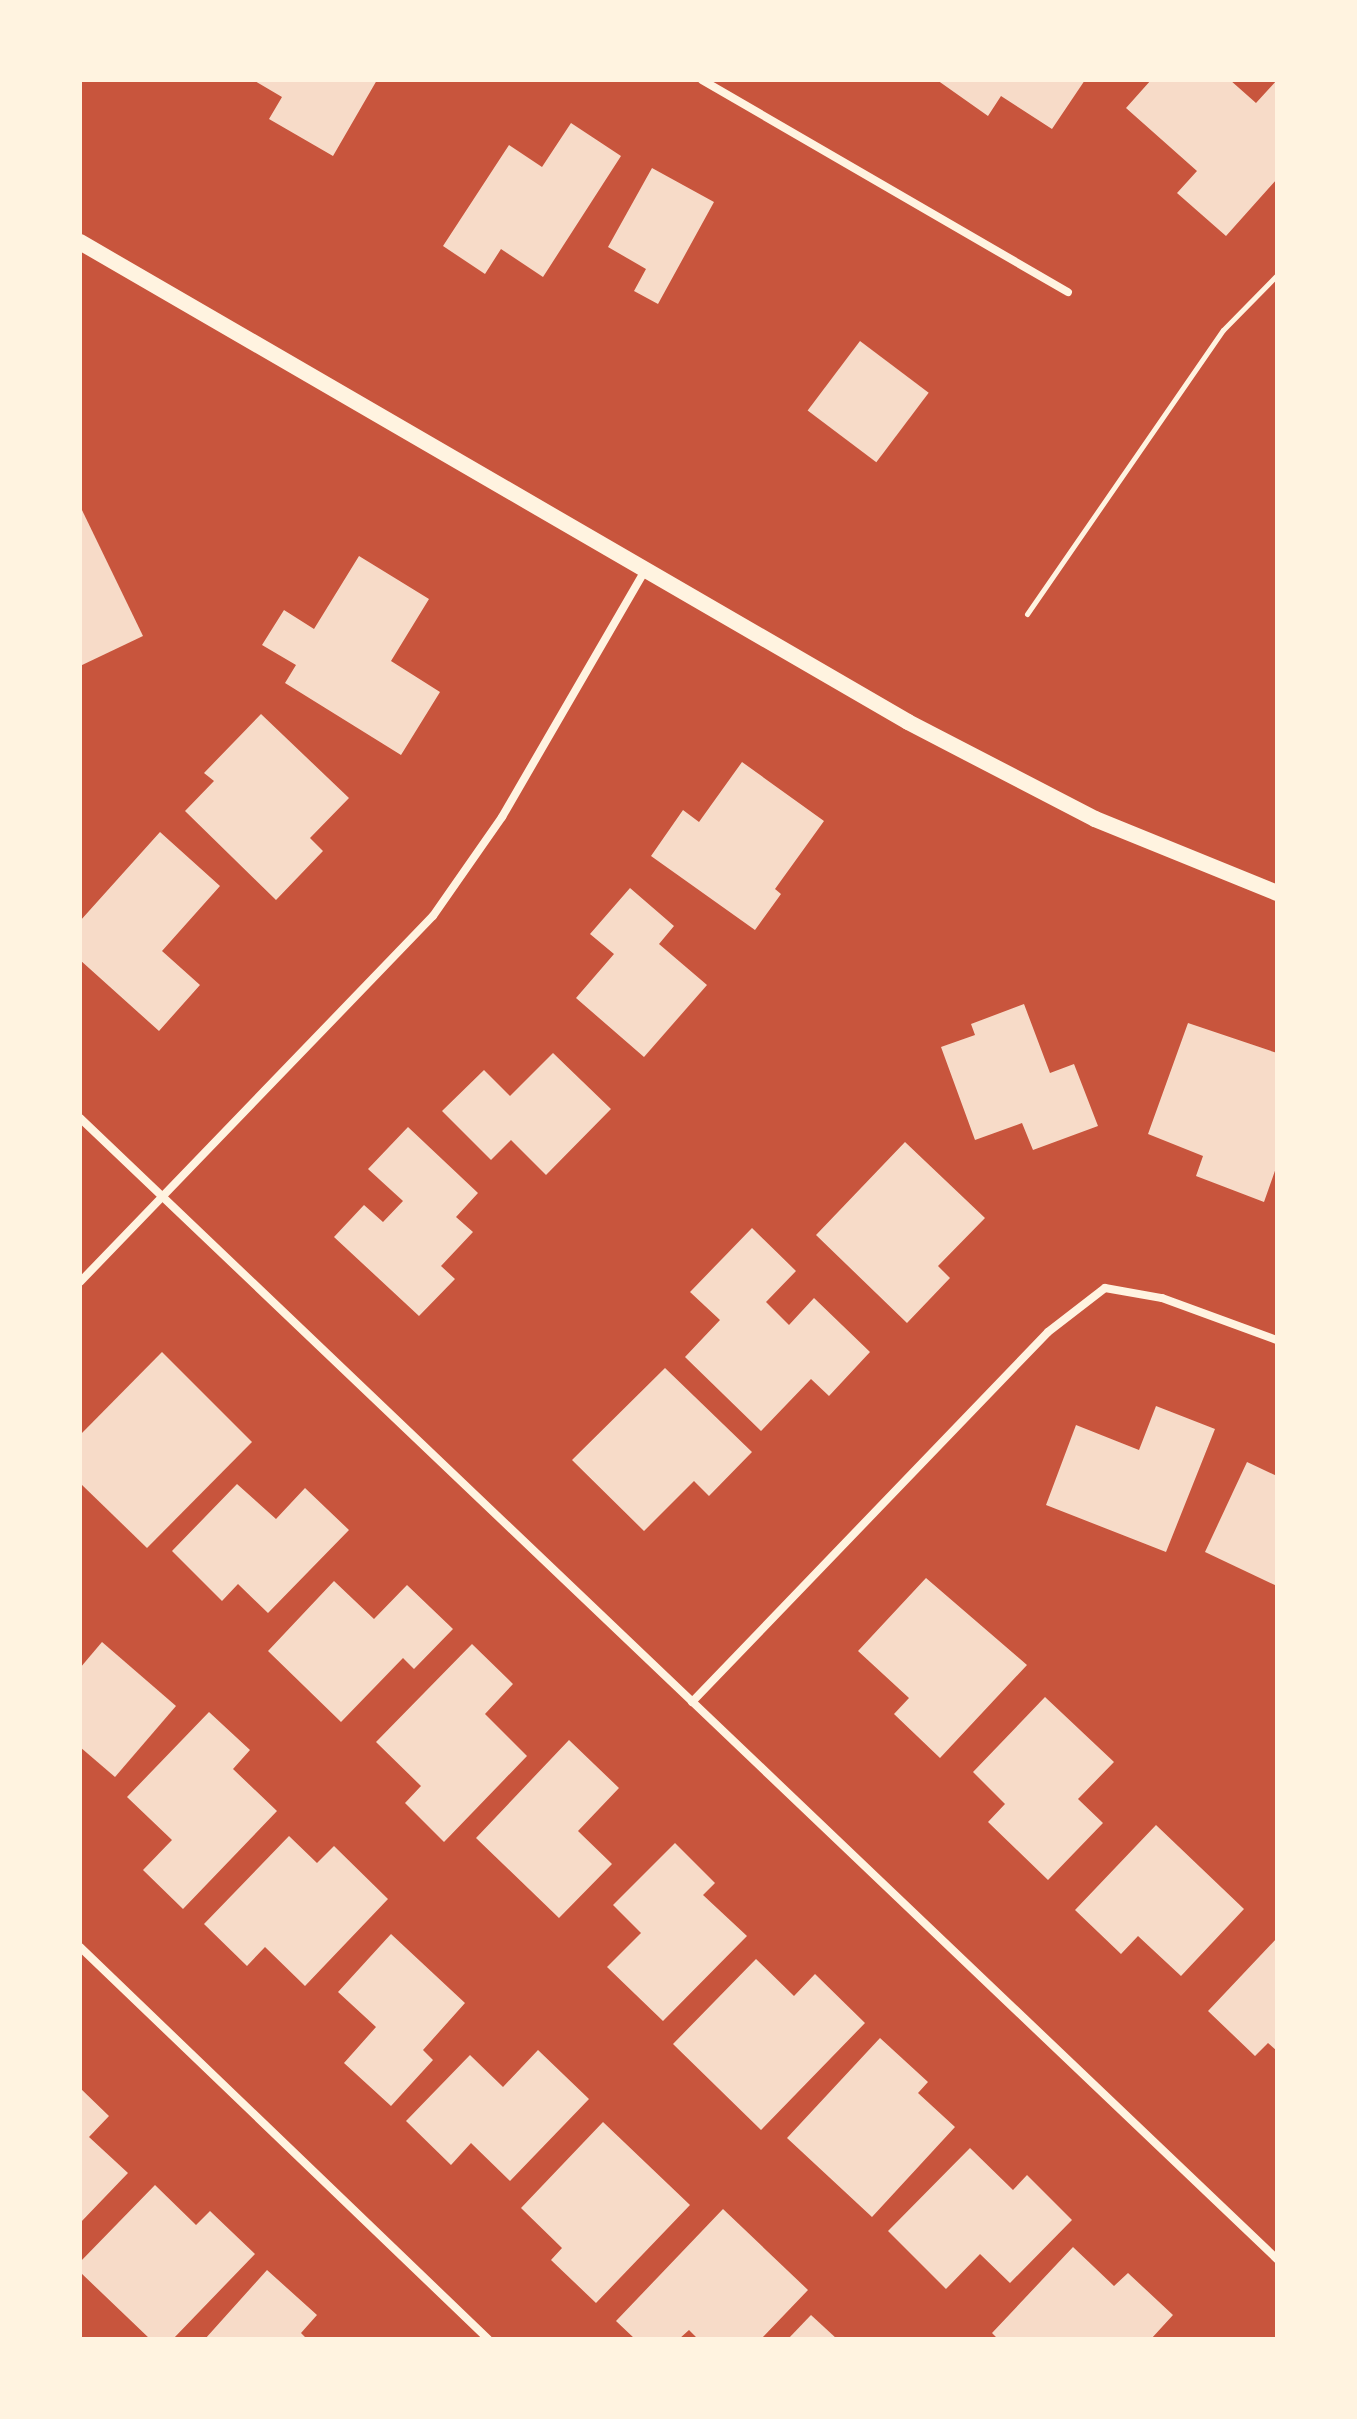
<!DOCTYPE html>
<style>
body{margin:0}
#map{position:relative;width:1357px;height:2419px;overflow:hidden;background:#c8553d;font-family:Overpass,sans-serif}
div>[style]{position:absolute}
[style*='--x']{left:calc(var(--x)*1px);top:calc(var(--y)*1px);width:calc(var(--w)*1px);rotate:calc(var(--a)*1deg)}
.building>*{inset:0;background:#f7dbc8;transform-origin:0 0}
.path>*{height:5px;margin:-2.5px;padding:0 2.5px;transform-origin:2.5px;border-radius:2.5px;background:#fff3e0}
.minor>*{height:8px;margin:-4px;padding:0 4px;transform-origin:4px;border-radius:4px;background:#fff3e0}
.secondary>*{height:16px;margin:-8px;padding:0 8px;transform-origin:8px;border-radius:8px;background:#fff3e0}
span{translate:-50% -50%;white-space:nowrap;text-align:center;line-height:1.15;-webkit-text-stroke:7px #fff3e0;paint-order:stroke}
.frame{position:absolute;inset:0;border:82px solid #fff3e0;pointer-events:none}
</style>
<div id="map">
<div class="building">
<div style="clip-path:polygon(253px 80px,377px 80px,333px 156px,269px 119px,282px 97px)"></div>
<div style="clip-path:polygon(937px 80px,1085px 80px,1052px 129px,1001px 96px,988px 116px)"></div>
<div style="clip-path:polygon(1151px 80px,1230px 80px,1256px 103px,1277px 80px,1277px 179px,1226px 236px,1177px 193px,1197px 171px,1126px 108px)"></div>
<div style="clip-path:polygon(571px 123px,621px 156px,543px 277px,501px 249px,485px 274px,443px 246px,509px 145px,542px 167px)"></div>
<div style="clip-path:polygon(652px 168px,714px 202px,658px 304px,634px 291px,646px 269px,608px 247px)"></div>
<div style="left:860px;top:341px;width:86px;height:87px;rotate:37deg"></div>
<div style="clip-path:polygon(80px 506px,143px 636px,80px 666px)"></div>
<div style="clip-path:polygon(359px 556px,429px 599px,391px 661px,440px 692px,401px 755px,285px 683px,296px 665px,262px 645px,284px 610px,314px 629px)"></div>
<div style="clip-path:polygon(261px 714px,349px 798px,310px 838px,323px 851px,276px 900px,185px 811px,214px 781px,204px 773px)"></div>
<div style="clip-path:polygon(742px 762px,824px 821px,775px 889px,781px 894px,755px 930px,651px 856px,683px 810px,699px 822px)"></div>
<div style="clip-path:polygon(160px 832px,220px 886px,162px 951px,200px 985px,159px 1031px,80px 960px,80px 921px)"></div>
<div style="clip-path:polygon(630px 888px,674px 926px,659px 944px,707px 985px,644px 1057px,576px 998px,614px 954px,590px 934px)"></div>
<div style="clip-path:polygon(1024px 1004px,1050px 1073px,1074px 1064px,1098px 1126px,1033px 1150px,1022px 1123px,975px 1140px,941px 1047px,975px 1035px,971px 1024px)"></div>
<div style="clip-path:polygon(1188px 1023px,1277px 1053px,1277px 1165px,1264px 1202px,1196px 1176px,1203px 1156px,1148px 1134px)"></div>
<div style="clip-path:polygon(553px 1053px,611px 1109px,546px 1175px,511px 1140px,491px 1160px,442px 1111px,484px 1070px,510px 1096px)"></div>
<div style="clip-path:polygon(408px 1127px,478px 1193px,456px 1217px,473px 1232px,441px 1266px,455px 1279px,419px 1316px,334px 1237px,364px 1205px,383px 1222px,403px 1201px,368px 1169px)"></div>
<div style="clip-path:polygon(905px 1142px,985px 1218px,938px 1266px,950px 1278px,907px 1323px,816px 1235px)"></div>
<div style="clip-path:polygon(752px 1228px,796px 1271px,766px 1302px,789px 1325px,814px 1298px,870px 1352px,829px 1396px,811px 1379px,761px 1431px,685px 1357px,720px 1320px,690px 1292px)"></div>
<div style="clip-path:polygon(162px 1352px,252px 1442px,147px 1548px,80px 1483px,80px 1435px)"></div>
<div style="clip-path:polygon(665px 1368px,752px 1452px,709px 1496px,694px 1481px,644px 1531px,572px 1460px)"></div>
<div style="clip-path:polygon(1156px 1406px,1215px 1429px,1166px 1552px,1046px 1505px,1076px 1425px,1139px 1450px)"></div>
<div style="clip-path:polygon(1247px 1462px,1277px 1476px,1277px 1586px,1205px 1552px)"></div>
<div style="clip-path:polygon(237px 1484px,276px 1519px,305px 1488px,349px 1530px,268px 1613px,238px 1584px,222px 1601px,172px 1551px)"></div>
<div style="clip-path:polygon(926px 1578px,1027px 1665px,940px 1758px,894px 1714px,909px 1698px,858px 1651px)"></div>
<div style="clip-path:polygon(334px 1581px,374px 1619px,407px 1585px,453px 1629px,414px 1669px,403px 1658px,341px 1722px,268px 1651px)"></div>
<div style="clip-path:polygon(102px 1642px,176px 1706px,115px 1777px,80px 1747px,80px 1668px)"></div>
<div style="clip-path:polygon(472px 1644px,513px 1684px,485px 1714px,527px 1756px,444px 1842px,405px 1803px,421px 1786px,376px 1742px)"></div>
<div style="clip-path:polygon(1045px 1697px,1114px 1762px,1078px 1799px,1103px 1823px,1048px 1880px,988px 1822px,1005px 1804px,973px 1772px)"></div>
<div style="clip-path:polygon(209px 1712px,250px 1750px,233px 1769px,277px 1811px,183px 1909px,143px 1870px,172px 1840px,127px 1797px)"></div>
<div style="clip-path:polygon(569px 1740px,619px 1788px,578px 1831px,612px 1864px,559px 1918px,476px 1838px)"></div>
<div style="clip-path:polygon(1156px 1825px,1244px 1909px,1181px 1976px,1138px 1936px,1121px 1954px,1075px 1910px)"></div>
<div style="clip-path:polygon(289px 1836px,317px 1863px,334px 1846px,388px 1899px,305px 1986px,265px 1947px,247px 1966px,204px 1924px)"></div>
<div style="clip-path:polygon(675px 1843px,715px 1883px,703px 1895px,747px 1936px,663px 2021px,607px 1967px,641px 1933px,613px 1905px)"></div>
<div style="clip-path:polygon(391px 1934px,465px 2003px,423px 2050px,433px 2060px,391px 2106px,344px 2063px,376px 2027px,338px 1992px)"></div>
<div style="clip-path:polygon(1277px 1938px,1277px 2051px,1268px 2043px,1255px 2056px,1208px 2011px)"></div>
<div style="clip-path:polygon(756px 1959px,794px 1996px,815px 1974px,865px 2023px,761px 2130px,673px 2044px)"></div>
<div style="clip-path:polygon(880px 2038px,928px 2082px,918px 2093px,955px 2127px,872px 2217px,787px 2138px)"></div>
<div style="clip-path:polygon(538px 2050px,589px 2099px,510px 2181px,471px 2143px,451px 2165px,406px 2121px,470px 2055px,503px 2087px)"></div>
<div style="clip-path:polygon(80px 2088px,109px 2116px,89px 2137px,128px 2173px,80px 2223px)"></div>
<div style="clip-path:polygon(603px 2122px,690px 2205px,596px 2303px,551px 2260px,562px 2248px,521px 2208px)"></div>
<div style="clip-path:polygon(970px 2148px,1013px 2190px,1027px 2175px,1072px 2220px,1010px 2283px,980px 2254px,946px 2289px,888px 2231px)"></div>
<div style="clip-path:polygon(155px 2185px,196px 2225px,210px 2211px,255px 2254px,173px 2339px,150px 2339px,80px 2272px,80px 2262px)"></div>
<div style="clip-path:polygon(723px 2209px,808px 2290px,761px 2339px,698px 2339px,689px 2330px,679px 2339px,635px 2339px,616px 2321px)"></div>
<div style="clip-path:polygon(1073px 2247px,1114px 2286px,1128px 2273px,1173px 2315px,1151px 2339px,998px 2339px,992px 2333px)"></div>
<div style="clip-path:polygon(267px 2270px,317px 2315px,301px 2333px,307px 2339px,205px 2339px)"></div>
<div style="clip-path:polygon(811px 2315px,837px 2339px,788px 2339px)"></div>
</div>
<div class="path">
<div style="--x:1027;--y:614;--w:345;--a:-55.4"></div>
<div style="--x:1223;--y:330;--w:77;--a:-45.5"></div>
</div>
<div class="minor">
<div style="--x:702;--y:80;--w:423;--a:30.1"></div>
<div style="--x:80;--y:1118;--w:1654;--a:43.63"></div>
<div style="--x:80;--y:1282;--w:508;--a:-46.04"></div>
<div style="--x:433;--y:916;--w:121;--a:-55.1"></div>
<div style="--x:502;--y:817;--w:285;--a:-59.9"></div>
<div style="--x:692;--y:1702;--w:513;--a:-46.1"></div>
<div style="--x:1048;--y:1332;--w:72;--a:-37.7"></div>
<div style="--x:1105;--y:1288;--w:58;--a:10"></div>
<div style="--x:1162;--y:1298;--w:122;--a:20.1"></div>
<div style="--x:80;--y:1947;--w:566;--a:43.85"></div>
</div>
<div class="secondary">
<div style="--x:80;--y:242;--w:957;--a:30.1"></div>
<div style="--x:908;--y:722;--w:211;--a:27.4"></div>
<div style="--x:1095;--y:819;--w:196;--a:22.1"></div>
</div>
<div class="frame"></div>
</div>
